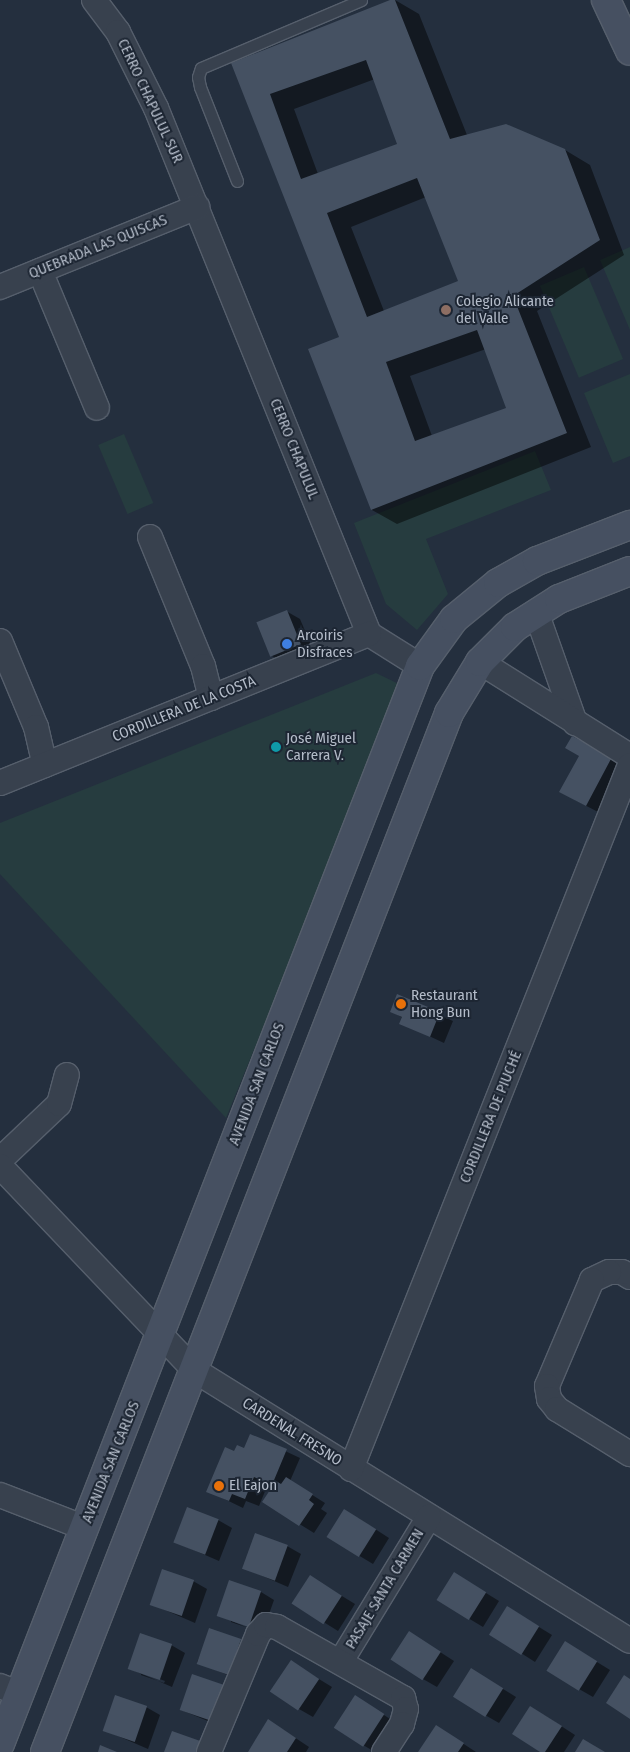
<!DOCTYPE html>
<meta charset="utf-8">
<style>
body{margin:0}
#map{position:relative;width:630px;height:1752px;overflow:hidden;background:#242f3e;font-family:"Fira Sans Condensed",sans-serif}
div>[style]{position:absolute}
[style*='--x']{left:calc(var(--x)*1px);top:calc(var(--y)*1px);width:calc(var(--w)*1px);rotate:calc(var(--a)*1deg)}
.green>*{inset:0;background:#263c3f;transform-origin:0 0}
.shadow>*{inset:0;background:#0007;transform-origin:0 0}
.building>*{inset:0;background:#455162;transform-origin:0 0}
.roads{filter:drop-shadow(1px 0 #565f6c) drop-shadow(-1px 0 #565f6c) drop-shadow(0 1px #565f6c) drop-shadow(0 -1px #565f6c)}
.lane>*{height:11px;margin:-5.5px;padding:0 5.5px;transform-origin:5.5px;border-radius:5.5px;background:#38414e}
.street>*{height:24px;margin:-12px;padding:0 12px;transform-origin:12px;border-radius:12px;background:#38414e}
.secondary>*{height:28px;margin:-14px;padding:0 14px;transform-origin:14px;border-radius:14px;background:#465061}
.dots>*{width:14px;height:14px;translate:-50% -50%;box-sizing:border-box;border:2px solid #1d2633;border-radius:50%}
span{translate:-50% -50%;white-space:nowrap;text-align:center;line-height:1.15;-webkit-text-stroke:4px #1d2633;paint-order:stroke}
.street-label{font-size:15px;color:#b4bcc9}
.poi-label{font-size:15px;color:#b4bcc9}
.left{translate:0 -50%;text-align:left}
</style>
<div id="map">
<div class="green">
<div style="clip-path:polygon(630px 247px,630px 330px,600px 260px)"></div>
<div style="left:584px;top:267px;width:100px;height:48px;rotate:67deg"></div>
<div style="clip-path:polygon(630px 374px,630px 456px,613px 463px,584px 393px)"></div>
<div style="left:124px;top:434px;width:75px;height:28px;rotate:67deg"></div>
<div style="clip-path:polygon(535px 451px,551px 490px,426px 539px,448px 594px,417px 630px,386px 604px,354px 523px)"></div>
<div style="clip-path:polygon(376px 673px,403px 686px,226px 1118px,0 874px,0 823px)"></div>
</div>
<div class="shadow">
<div style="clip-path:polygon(evenodd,395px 0,419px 14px,467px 135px,565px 150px,590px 165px,624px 255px,537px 311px,591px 447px,397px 524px,372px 510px,309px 350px,341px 337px,232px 64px,395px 0,375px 79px,399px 144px,318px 174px,294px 109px,375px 79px,395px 0,426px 197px,459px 282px,384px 311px,351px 227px,426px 197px,395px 0,486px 349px,507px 409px,432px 436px,410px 376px,486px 349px)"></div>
<div style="clip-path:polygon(286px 611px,300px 619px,314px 652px,286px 664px,272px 656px)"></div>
<div style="clip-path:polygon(567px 748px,612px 758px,625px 766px,600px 813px,575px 800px,581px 756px)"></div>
<div style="clip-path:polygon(398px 996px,453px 1021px,444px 1043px,401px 1023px,403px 1018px,391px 1011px)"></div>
<div style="clip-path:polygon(251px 1435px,300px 1458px,290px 1481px,325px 1503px,321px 1509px,327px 1513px,314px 1533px,264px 1502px,274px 1487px,268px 1484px,259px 1506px,246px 1501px,243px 1508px,208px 1491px,235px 1453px,245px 1449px)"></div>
<div style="clip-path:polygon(358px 1518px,389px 1538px,373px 1564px,328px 1537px)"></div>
<div style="clip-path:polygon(218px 1520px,232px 1528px,219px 1561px,175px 1542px)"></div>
<div style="clip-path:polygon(287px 1546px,301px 1554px,288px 1587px,244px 1568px)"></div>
<div style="clip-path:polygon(193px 1581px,207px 1589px,195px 1623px,151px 1604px)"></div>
<div style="clip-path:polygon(468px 1582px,499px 1601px,483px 1627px,438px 1600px)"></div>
<div style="clip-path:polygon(324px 1585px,355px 1604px,338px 1631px,293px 1603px)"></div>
<div style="clip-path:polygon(evenodd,261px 1592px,274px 1600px,262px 1634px,218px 1615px,261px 1592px,231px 1619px,254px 1628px,254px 1630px,231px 1622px,231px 1619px)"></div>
<div style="clip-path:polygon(521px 1616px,552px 1635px,535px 1662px,491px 1634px)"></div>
<div style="left:210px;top:1630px;width:48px;height:35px;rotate:22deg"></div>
<div style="clip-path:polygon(423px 1641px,454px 1661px,437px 1687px,423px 1679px)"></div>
<div style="clip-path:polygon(evenodd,171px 1645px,185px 1653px,172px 1687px,128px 1668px,171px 1645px,141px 1672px,165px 1681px,164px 1683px,141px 1675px,141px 1672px)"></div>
<div style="clip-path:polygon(579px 1651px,610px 1670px,593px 1697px,579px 1689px)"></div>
<div style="clip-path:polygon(291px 1662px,332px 1687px,313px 1717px,299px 1709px)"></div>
<div style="clip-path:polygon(193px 1676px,225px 1728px,181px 1710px)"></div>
<div style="clip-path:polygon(485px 1678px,516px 1697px,499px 1723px,485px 1715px)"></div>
<div style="clip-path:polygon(369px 1705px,396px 1723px,375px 1752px,363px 1745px)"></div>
<div style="clip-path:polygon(146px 1707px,160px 1715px,148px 1749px,104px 1730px)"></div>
<div style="clip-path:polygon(544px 1715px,575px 1735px,564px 1752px,542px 1752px)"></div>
<div style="clip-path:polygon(282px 1729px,309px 1747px,306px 1752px,250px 1752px)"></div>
<div style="clip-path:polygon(450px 1735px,476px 1752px,420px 1752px)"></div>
</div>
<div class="building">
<div style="clip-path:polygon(evenodd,390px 0,395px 0,450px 139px,506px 124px,565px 149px,600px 240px,513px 296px,567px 433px,371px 510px,308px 349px,339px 337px,231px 63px,390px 0,366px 60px,397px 144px,301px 179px,270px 94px,366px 60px,390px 0,417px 178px,458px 281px,367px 317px,327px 213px,417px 178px,390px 0,477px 330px,506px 408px,415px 441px,386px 362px,477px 330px)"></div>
<div style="left:287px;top:610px;width:37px;height:33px;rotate:68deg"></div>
<div style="clip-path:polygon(572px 736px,612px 757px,586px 806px,559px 792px,579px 756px,565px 748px)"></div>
<div style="clip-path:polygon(397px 994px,440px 1012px,430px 1037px,399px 1024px,402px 1017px,390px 1012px)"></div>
<div style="clip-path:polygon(250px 1434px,287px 1449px,272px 1485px,254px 1477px,245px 1499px,232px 1494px,229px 1501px,206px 1492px,225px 1447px,234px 1451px,237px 1445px,244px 1448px)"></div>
<div style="clip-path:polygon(286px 1477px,313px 1494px,309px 1500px,314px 1504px,299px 1526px,262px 1502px,276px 1481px,281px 1484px)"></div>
<div style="left:187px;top:1507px;width:34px;height:38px;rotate:21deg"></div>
<div style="left:344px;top:1509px;width:38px;height:33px;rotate:32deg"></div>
<div style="left:255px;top:1533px;width:35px;height:38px;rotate:20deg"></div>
<div style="left:162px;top:1569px;width:34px;height:38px;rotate:19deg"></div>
<div style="left:454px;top:1572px;width:38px;height:33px;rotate:32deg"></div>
<div style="left:310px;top:1575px;width:38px;height:34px;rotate:33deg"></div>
<div style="left:229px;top:1580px;width:34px;height:38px;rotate:19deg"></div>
<div style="left:507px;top:1606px;width:38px;height:34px;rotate:32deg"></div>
<div style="left:209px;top:1628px;width:34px;height:38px;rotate:19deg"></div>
<div style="left:409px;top:1631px;width:38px;height:34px;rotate:33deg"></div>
<div style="left:140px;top:1633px;width:34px;height:38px;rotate:19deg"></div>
<div style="left:565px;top:1641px;width:38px;height:35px;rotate:32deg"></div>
<div style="left:291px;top:1660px;width:34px;height:38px;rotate:34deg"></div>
<div style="left:471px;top:1668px;width:38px;height:34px;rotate:32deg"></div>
<div style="left:192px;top:1674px;width:34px;height:38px;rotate:19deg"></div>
<div style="clip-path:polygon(624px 1675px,630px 1679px,630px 1719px,606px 1703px)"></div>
<div style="left:115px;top:1695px;width:34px;height:38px;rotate:19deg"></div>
<div style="left:355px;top:1695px;width:35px;height:39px;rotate:33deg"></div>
<div style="clip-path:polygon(530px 1706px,562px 1726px,545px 1752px,540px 1752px,512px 1734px)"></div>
<div style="clip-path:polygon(268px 1719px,296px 1738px,287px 1752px,248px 1752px)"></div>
<div style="clip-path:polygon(436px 1725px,464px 1743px,458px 1752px,418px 1752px)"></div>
<div style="clip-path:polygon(172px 1731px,203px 1742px,200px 1752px,164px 1752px)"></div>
<div style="clip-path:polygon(583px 1739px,605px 1752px,575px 1752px)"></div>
<div style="clip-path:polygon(100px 1745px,117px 1752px,98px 1752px)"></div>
</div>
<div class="roads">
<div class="lane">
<div style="--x:237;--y:181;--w:101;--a:-111.5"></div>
<div style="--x:200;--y:87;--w:10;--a:-101"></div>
<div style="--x:198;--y:77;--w:9;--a:-72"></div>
<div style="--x:201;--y:68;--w:174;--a:-23"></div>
</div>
<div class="street">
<div style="--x:94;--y:0;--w:40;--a:53"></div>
<div style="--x:118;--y:32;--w:85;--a:63.4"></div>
<div style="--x:156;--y:108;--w:567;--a:67.95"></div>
<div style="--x:369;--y:634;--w:60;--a:32.1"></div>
<div style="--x:40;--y:271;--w:148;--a:67.4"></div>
<div style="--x:0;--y:287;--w:213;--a:-22.1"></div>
<div style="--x:150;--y:537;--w:139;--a:67.7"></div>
<div style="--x:203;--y:666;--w:33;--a:76"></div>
<div style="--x:536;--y:612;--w:118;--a:70.6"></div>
<div style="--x:0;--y:641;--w:93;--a:67.3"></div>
<div style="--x:36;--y:727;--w:39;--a:77"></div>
<div style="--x:480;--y:662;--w:177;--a:32.1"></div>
<div style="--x:0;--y:783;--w:398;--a:-22"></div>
<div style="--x:0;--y:1160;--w:81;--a:-43.5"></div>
<div style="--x:59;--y:1104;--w:30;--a:-75"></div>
<div style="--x:0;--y:1166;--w:282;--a:46.4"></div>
<div style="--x:194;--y:1370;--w:513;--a:31.86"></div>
<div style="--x:630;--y:1277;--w:9;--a:-148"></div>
<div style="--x:622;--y:1272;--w:13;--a:180"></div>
<div style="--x:609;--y:1272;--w:19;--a:155"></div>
<div style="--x:592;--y:1280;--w:115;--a:113"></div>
<div style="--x:547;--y:1386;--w:13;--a:81"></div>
<div style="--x:549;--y:1399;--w:13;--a:51"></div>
<div style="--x:557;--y:1409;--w:86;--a:31.7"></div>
<div style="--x:351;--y:1469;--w:757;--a:-68.38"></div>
<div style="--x:0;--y:1495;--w:91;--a:21.2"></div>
<div style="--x:341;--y:1661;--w:169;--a:-58.6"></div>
<div style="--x:0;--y:1686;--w:22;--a:22"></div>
<div style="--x:209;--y:1752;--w:128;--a:-67.4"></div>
<div style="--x:258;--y:1634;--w:12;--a:-48"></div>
<div style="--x:266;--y:1625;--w:11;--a:10"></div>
<div style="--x:277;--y:1627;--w:145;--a:29.4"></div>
<div style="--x:403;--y:1698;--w:11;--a:75"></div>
<div style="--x:406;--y:1709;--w:16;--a:105"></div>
<div style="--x:402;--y:1724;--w:33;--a:123"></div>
</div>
<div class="secondary">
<div style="--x:606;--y:0;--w:56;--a:64.8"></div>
<div style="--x:0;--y:1744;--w:1157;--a:-68.71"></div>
<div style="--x:420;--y:666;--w:58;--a:-54.1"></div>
<div style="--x:454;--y:619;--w:57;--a:-39.3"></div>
<div style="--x:498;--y:583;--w:45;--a:-29.4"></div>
<div style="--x:537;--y:561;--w:100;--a:-21.2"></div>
<div style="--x:45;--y:1752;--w:1115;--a:-68.75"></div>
<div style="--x:449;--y:713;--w:60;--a:-58.7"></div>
<div style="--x:480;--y:662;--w:49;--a:-45"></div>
<div style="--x:515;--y:627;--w:52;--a:-32.5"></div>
<div style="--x:559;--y:599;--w:76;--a:-21.5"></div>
</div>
</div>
<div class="dots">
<div style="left:446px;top:310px;background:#8d6e63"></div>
<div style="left:287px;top:644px;background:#3f7fe0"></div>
<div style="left:276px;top:747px;background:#0f9aa8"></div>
<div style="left:401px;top:1004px;background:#e8710a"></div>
<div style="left:219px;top:1486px;background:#e8710a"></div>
</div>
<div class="street-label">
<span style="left:150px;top:101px;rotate:65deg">CERRO CHAPULUL SUR</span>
<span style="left:98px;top:247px;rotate:-22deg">QUEBRADA LAS QUISCAS</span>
<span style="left:294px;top:449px;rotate:68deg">CERRO CHAPULUL</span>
<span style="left:184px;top:709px;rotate:-22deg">CORDILLERA DE LA COSTA</span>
<span style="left:257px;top:1084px;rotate:-69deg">AVENIDA SAN CARLOS</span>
<span style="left:491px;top:1117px;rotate:-68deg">CORDILLERA DE PIUCHÉ</span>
<span style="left:292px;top:1432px;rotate:32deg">CARDENAL FRESNO</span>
<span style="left:111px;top:1462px;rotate:-68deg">AVENIDA SAN CARLOS</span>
<span style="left:385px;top:1589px;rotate:-59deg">PASAJE SANTA CARMEN</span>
</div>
<div class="poi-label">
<span class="left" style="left:456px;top:310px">Colegio Alicante<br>del Valle</span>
<span class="left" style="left:297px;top:644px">Arcoiris<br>Disfraces</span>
<span class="left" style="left:286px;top:747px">José Miguel<br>Carrera V.</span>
<span class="left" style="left:411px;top:1004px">Restaurant<br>Hong Bun</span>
<span class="left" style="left:229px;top:1486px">El Eajon</span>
</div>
</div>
